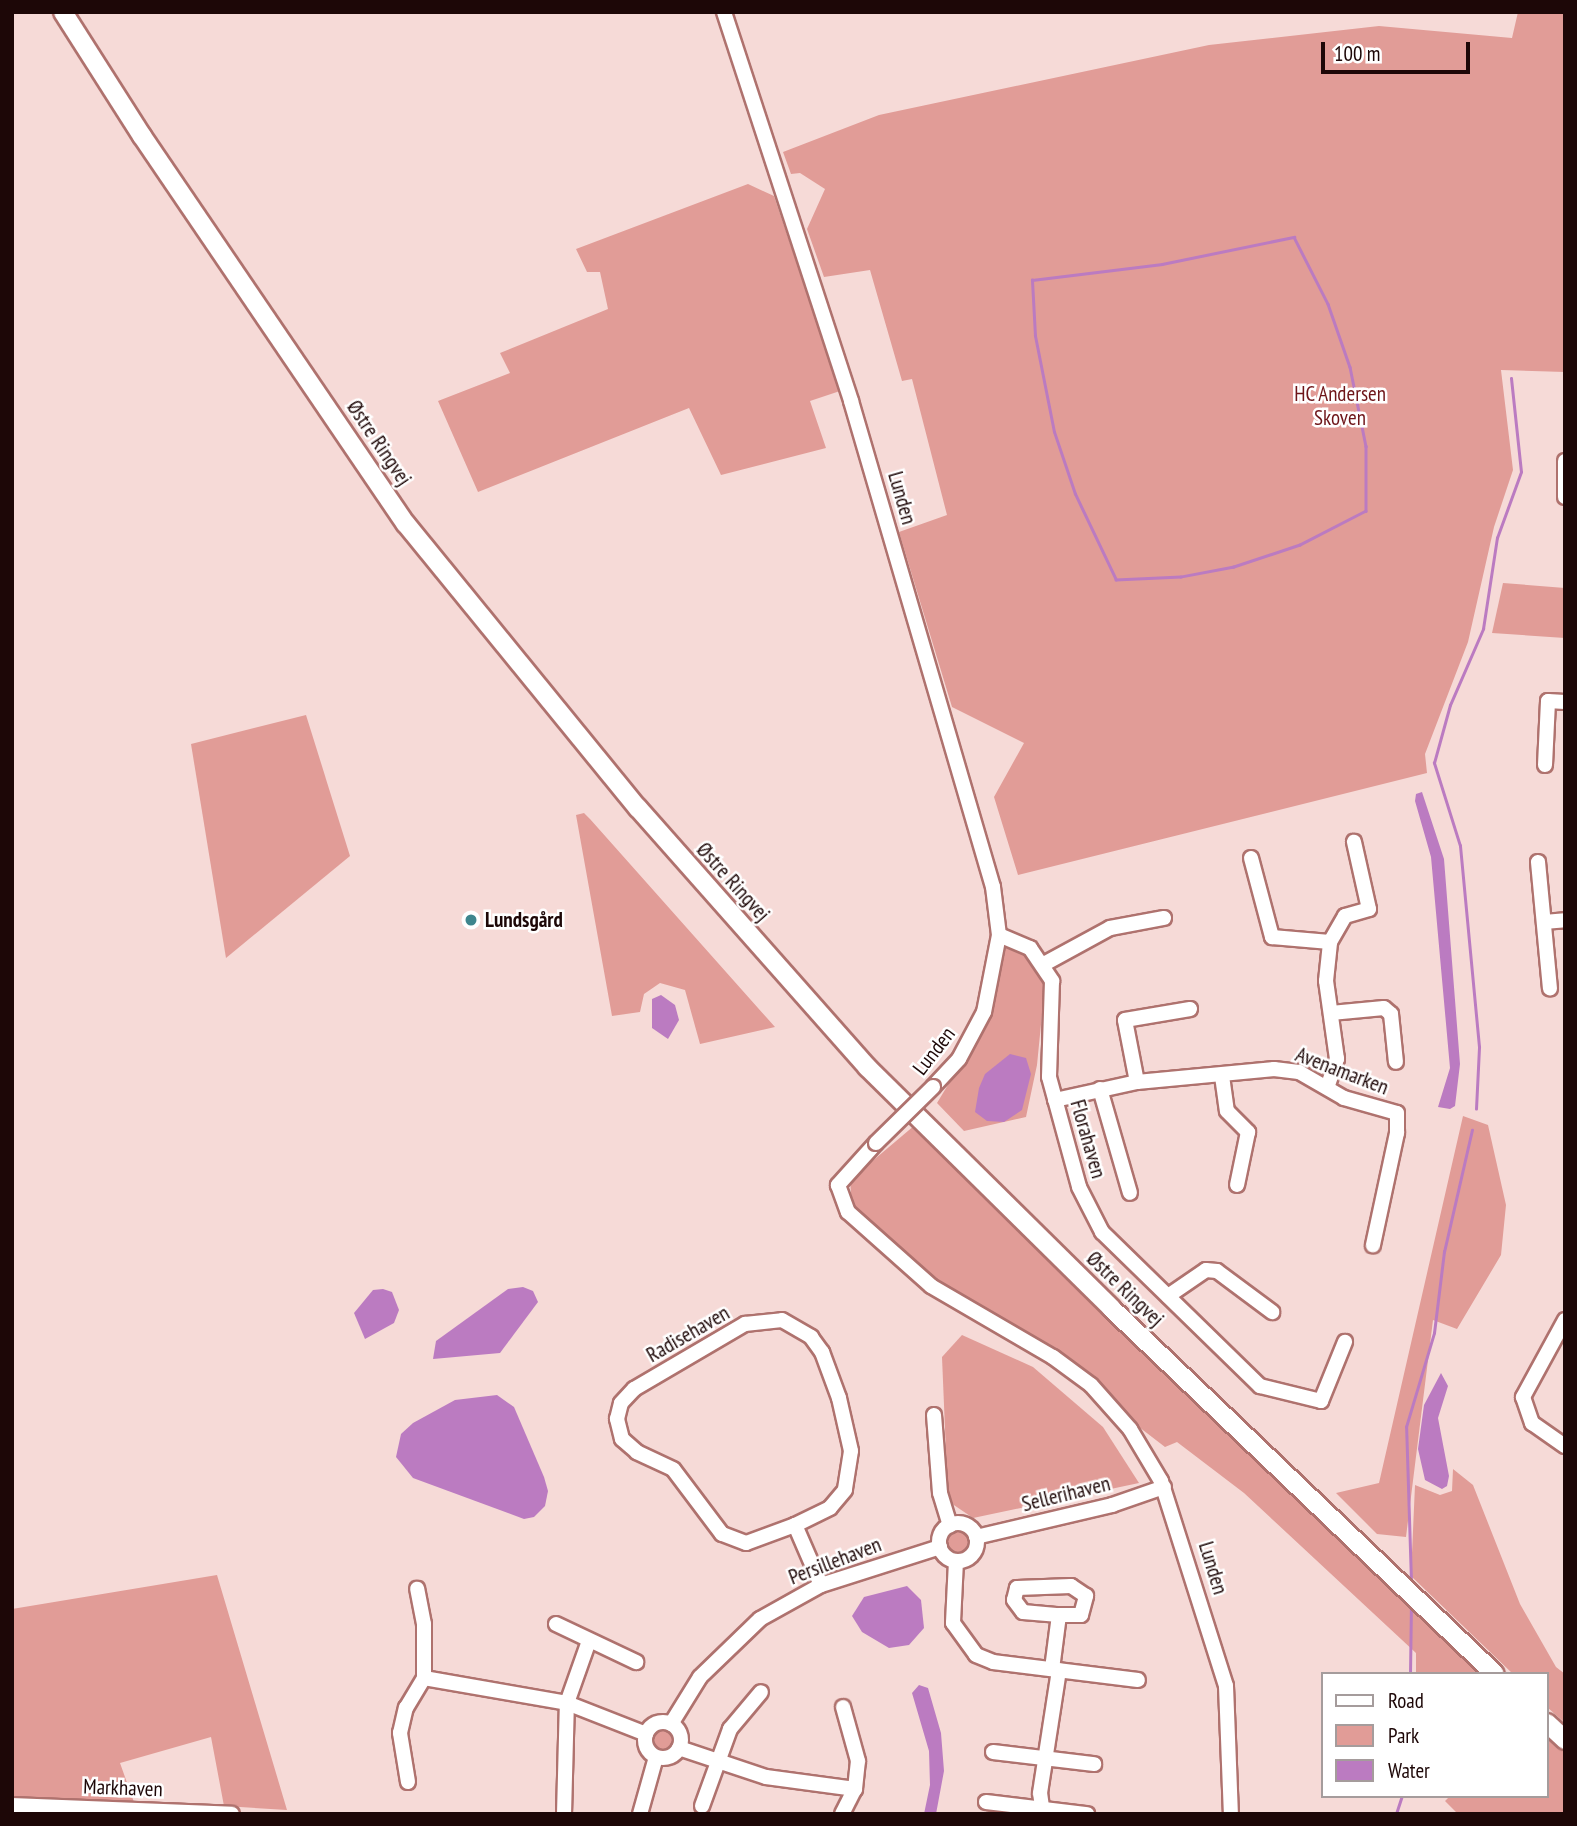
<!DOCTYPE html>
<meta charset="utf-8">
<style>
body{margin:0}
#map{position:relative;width:1577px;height:1826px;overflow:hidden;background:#f6dad7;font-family:"PT Sans Narrow",sans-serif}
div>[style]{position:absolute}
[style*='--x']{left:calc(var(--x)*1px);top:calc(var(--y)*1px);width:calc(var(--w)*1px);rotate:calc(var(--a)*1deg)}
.green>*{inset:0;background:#e19c97}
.round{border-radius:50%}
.water>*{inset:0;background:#bb7bc1}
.stream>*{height:2.5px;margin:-1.25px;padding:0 1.25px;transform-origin:1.25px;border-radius:1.25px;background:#bb7bc1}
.roads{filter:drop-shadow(2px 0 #af726e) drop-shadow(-2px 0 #af726e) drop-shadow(0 2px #af726e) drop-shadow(0 -2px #af726e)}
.minor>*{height:14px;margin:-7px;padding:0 7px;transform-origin:7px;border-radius:7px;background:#fff}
.minor>.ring{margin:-7px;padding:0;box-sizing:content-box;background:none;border:14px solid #fff;border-radius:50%}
.major>*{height:18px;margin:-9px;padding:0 9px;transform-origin:9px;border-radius:9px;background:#fff}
.bridges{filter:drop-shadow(2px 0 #af726e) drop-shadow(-2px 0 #af726e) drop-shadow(0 2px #af726e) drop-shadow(0 -2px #af726e)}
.minor-bridge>*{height:14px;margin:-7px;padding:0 7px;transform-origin:7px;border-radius:7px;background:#fff}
.dots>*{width:19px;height:19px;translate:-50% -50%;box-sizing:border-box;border:4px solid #fff;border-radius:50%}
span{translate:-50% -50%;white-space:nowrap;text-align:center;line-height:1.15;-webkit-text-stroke:5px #fff;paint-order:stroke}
.park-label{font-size:21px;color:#6e1519}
.street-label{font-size:21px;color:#1d0707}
.poi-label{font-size:21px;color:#1d0707;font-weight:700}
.left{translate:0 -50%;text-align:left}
.frame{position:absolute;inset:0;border:14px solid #1d0707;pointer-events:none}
.legend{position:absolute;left:1321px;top:1672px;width:228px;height:126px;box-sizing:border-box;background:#fff;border:2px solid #a59c9c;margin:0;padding:9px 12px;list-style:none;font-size:21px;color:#1d0707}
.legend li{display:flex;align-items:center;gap:14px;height:35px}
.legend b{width:35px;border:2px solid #a59c9c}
.scale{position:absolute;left:1321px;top:42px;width:149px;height:32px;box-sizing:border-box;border:4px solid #1d0707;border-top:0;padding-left:9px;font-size:21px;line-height:24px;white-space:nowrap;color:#1d0707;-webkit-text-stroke:5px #fff;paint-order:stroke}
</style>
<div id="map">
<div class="green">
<div style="clip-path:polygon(1518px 12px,1565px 12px,1565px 372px,1501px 370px,1513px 470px,1494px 527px,1468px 642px,1425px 754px,1427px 773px,1018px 875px,994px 797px,1024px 743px,952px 707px,899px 532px,947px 515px,912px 379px,902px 381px,870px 270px,824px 277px,807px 229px,825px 189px,800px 173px,791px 174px,783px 152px,879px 115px,1209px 45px,1379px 26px,1512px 38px)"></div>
<div style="clip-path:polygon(748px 184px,774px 196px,840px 391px,810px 401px,826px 448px,721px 475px,689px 408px,478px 492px,438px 401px,510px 373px,500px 353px,608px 309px,600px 272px,587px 272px,576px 249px)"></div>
<div style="clip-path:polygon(1503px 583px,1565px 588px,1565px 638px,1492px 633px)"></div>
<div style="clip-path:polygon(306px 715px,350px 856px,226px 958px,191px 744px)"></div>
<div style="clip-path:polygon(584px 813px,590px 819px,775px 1027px,700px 1044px,685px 990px,660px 983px,644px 994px,640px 1012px,612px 1016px,576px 815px)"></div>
<div style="clip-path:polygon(1006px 946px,1018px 947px,1032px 959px,1045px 984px,1037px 1065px,1026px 1117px,964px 1131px,937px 1103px,991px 1014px)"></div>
<div style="clip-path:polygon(1463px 1116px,1488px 1125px,1506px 1205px,1501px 1255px,1457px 1329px,1433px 1320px,1406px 1537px,1377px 1534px,1336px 1493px,1379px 1483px)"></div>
<div style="clip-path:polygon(915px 1125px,1483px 1674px,1416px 1674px,1416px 1653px,1244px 1493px,1177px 1442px,1165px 1447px,1139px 1427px,1104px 1387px,1066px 1357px,931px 1282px,852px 1206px,850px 1180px)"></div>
<div style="clip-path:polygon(962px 1335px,1033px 1367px,1103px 1427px,1139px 1483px,973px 1518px,948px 1501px,942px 1357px)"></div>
<div style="clip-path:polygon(1453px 1469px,1473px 1485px,1520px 1604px,1556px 1667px,1565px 1674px,1565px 1723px,1547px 1707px,1547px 1674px,1513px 1674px,1411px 1576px,1415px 1485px,1440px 1495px,1452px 1491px)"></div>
<div class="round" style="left:946px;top:1530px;width:24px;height:24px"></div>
<div style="clip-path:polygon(217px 1575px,287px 1810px,224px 1806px,211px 1737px,120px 1763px,135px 1805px,12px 1800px,12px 1609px)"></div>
<div class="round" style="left:651px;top:1728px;width:24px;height:24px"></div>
<div style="clip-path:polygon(1547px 1735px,1565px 1752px,1565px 1814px,1458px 1814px,1445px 1801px,1450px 1796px,1547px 1796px)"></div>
</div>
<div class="water">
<div style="clip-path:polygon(1422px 792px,1444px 859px,1460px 1064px,1455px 1106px,1450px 1109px,1438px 1107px,1450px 1068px,1431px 857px,1415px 801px,1416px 794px)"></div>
<div style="clip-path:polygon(661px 995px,675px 1005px,679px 1020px,668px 1039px,652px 1028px,652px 999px)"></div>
<div style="clip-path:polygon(1010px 1054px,1026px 1058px,1031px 1074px,1022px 1110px,1004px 1122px,987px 1121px,975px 1112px,979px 1088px,985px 1074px)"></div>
<div style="clip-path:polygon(523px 1287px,533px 1291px,538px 1302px,500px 1353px,433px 1359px,436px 1341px,508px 1289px)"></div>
<div style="clip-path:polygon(383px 1289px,392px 1292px,399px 1310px,394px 1323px,365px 1339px,354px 1313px,373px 1290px)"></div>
<div style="clip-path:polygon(1441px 1373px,1448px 1386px,1438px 1418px,1449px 1476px,1447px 1486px,1442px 1489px,1425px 1480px,1418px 1449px,1424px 1405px)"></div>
<div style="clip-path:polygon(497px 1395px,514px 1407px,544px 1477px,548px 1491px,545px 1506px,534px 1517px,524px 1519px,413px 1478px,396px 1457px,401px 1434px,413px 1423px,455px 1400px)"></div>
<div style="clip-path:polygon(907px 1586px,921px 1600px,924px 1628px,909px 1645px,889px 1648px,862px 1632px,852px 1616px,864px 1597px)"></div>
<div style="clip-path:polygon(919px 1685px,928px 1688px,941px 1733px,944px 1771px,936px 1814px,924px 1814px,930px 1785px,929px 1751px,912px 1693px)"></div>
</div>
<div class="stream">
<div style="--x:1294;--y:237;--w:75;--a:63.1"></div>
<div style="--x:1328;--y:304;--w:67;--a:70.8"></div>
<div style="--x:1350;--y:367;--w:81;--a:78.6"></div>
<div style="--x:1366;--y:446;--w:65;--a:90"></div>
<div style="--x:1366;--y:511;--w:74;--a:152.7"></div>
<div style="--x:1300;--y:545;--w:70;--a:161.6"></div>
<div style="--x:1234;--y:567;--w:54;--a:169.3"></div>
<div style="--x:1181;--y:577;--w:65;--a:177.4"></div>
<div style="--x:1116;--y:580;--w:95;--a:-115.5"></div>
<div style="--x:1075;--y:494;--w:65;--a:-108.7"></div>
<div style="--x:1054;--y:432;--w:98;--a:-101.2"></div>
<div style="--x:1035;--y:336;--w:56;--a:-93.1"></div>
<div style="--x:1032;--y:280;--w:131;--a:-7"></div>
<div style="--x:1162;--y:264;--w:135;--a:-11.6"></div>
<div style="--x:1476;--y:1109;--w:62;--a:-87.2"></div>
<div style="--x:1479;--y:1047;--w:202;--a:-95.4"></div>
<div style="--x:1460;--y:846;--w:87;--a:-107.4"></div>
<div style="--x:1434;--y:763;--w:60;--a:-74.6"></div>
<div style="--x:1450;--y:705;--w:83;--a:-66.5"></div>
<div style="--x:1483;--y:629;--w:92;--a:-81.3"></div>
<div style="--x:1497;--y:538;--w:70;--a:-70"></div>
<div style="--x:1521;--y:472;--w:94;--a:-96.1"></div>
<div style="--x:1411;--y:1582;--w:155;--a:-91.8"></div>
<div style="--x:1406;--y:1427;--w:98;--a:-73.4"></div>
<div style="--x:1434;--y:1333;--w:82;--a:-83"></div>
<div style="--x:1444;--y:1252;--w:125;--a:-77.1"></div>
<div style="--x:1410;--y:1674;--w:70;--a:-89.2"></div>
<div style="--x:1396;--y:1814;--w:19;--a:-72"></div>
</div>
<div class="roads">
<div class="minor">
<div style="--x:724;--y:12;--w:409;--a:71.9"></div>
<div style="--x:851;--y:401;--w:506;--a:73.71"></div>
<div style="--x:993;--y:887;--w:48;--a:82.9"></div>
<div style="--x:999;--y:935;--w:78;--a:101"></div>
<div style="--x:984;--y:1012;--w:53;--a:118"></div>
<div style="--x:959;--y:1059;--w:38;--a:133"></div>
<div style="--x:1565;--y:461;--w:36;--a:90"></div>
<div style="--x:1545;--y:765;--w:64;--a:-87.3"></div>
<div style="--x:1548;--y:701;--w:17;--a:3"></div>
<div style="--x:1251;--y:858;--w:82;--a:75.1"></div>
<div style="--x:1272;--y:937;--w:58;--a:4.9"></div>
<div style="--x:1538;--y:862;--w:127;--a:84.6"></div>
<div style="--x:1544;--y:922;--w:21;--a:-5"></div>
<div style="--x:999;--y:935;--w:34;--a:23"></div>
<div style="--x:1030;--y:948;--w:40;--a:56"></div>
<div style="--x:1052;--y:981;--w:96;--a:91.8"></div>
<div style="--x:1049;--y:1077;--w:114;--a:74.7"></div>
<div style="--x:1079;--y:1187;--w:51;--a:62.9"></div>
<div style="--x:1102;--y:1232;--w:221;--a:44.3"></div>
<div style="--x:1260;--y:1386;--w:63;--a:13.8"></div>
<div style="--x:1321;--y:1401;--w:64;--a:-67.9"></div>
<div style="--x:1044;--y:964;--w:75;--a:-28.6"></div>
<div style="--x:1110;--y:928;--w:55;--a:-10.5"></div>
<div style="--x:1331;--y:1013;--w:53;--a:-5.4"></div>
<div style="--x:1384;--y:1008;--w:9;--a:41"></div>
<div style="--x:1391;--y:1014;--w:48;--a:84.1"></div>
<div style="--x:1222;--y:1076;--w:35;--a:82"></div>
<div style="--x:1227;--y:1111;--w:30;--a:45"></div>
<div style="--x:1248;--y:1132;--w:54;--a:101.7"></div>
<div style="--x:1137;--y:1082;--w:63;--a:-101"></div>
<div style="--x:1125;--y:1020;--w:66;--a:-9.6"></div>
<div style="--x:1328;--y:1085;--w:28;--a:-71"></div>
<div style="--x:1337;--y:1059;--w:79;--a:-98"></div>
<div style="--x:1326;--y:981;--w:39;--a:-84"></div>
<div style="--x:1330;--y:942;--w:30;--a:-60"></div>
<div style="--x:1345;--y:916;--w:25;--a:-16"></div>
<div style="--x:1369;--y:909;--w:69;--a:-102.6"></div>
<div style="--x:1100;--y:1089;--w:108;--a:73.9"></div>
<div style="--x:1055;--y:1100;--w:84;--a:-12.4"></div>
<div style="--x:1137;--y:1082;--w:138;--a:-5.4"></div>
<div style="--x:1274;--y:1069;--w:25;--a:7"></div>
<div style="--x:1299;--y:1072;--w:52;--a:30"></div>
<div style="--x:1344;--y:1098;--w:55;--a:15.8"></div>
<div style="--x:1397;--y:1113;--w:20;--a:90"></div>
<div style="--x:1397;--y:1133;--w:115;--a:102.1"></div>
<div style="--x:876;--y:1143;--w:57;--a:132.1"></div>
<div style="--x:838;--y:1185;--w:29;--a:70"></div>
<div style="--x:848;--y:1212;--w:111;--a:41.7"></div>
<div style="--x:931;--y:1286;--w:141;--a:30.2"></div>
<div style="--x:1053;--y:1357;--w:47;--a:36.4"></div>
<div style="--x:1091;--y:1385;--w:59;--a:48.4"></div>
<div style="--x:1130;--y:1429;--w:61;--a:59.2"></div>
<div style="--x:1161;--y:1481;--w:215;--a:72.4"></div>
<div style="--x:1226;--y:1686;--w:128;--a:87.8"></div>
<div style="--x:1168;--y:1296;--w:46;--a:-34.4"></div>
<div style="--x:1206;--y:1270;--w:11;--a:5"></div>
<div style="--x:1217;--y:1271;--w:69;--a:36.7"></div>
<div style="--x:1565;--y:1320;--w:88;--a:118.6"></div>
<div style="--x:1523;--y:1397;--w:28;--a:71"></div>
<div style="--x:1532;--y:1423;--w:40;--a:34.9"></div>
<div style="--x:934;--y:1415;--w:78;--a:85.6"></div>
<div style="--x:940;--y:1493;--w:34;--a:73"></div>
<div class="ring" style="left:939px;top:1523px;width:24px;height:24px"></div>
<div style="--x:795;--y:1525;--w:52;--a:159.8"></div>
<div style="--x:746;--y:1543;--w:26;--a:-159"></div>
<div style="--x:722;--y:1534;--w:81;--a:-127"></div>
<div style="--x:673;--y:1469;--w:40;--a:-155"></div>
<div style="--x:637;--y:1452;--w:20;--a:-139"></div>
<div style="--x:622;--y:1439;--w:21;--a:-104"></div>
<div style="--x:617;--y:1419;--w:16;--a:-76"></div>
<div style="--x:621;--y:1403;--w:19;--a:-47"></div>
<div style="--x:634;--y:1389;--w:129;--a:-30.4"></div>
<div style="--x:745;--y:1324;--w:37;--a:-6"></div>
<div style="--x:782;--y:1320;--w:34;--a:30"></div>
<div style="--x:811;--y:1337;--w:19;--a:54"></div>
<div style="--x:822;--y:1352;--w:49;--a:69.7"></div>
<div style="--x:839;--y:1398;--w:54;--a:77.2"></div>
<div style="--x:851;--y:1451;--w:39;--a:99"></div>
<div style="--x:845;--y:1490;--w:23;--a:130"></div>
<div style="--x:830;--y:1508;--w:39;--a:154"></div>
<div style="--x:795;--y:1525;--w:65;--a:66.6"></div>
<div style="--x:976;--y:1537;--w:140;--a:-13.2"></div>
<div style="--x:1112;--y:1505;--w:55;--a:-19.1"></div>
<div style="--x:956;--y:1561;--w:62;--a:92.8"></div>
<div style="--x:953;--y:1623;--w:39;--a:54"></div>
<div style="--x:976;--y:1655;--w:18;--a:22"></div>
<div style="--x:993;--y:1662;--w:146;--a:7.1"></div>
<div style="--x:556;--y:1624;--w:89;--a:25.4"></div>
<div style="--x:1052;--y:1669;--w:54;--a:-82.6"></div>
<div style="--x:1059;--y:1615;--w:22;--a:0"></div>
<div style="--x:1081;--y:1615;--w:20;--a:-75"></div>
<div style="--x:1086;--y:1596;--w:18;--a:-146"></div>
<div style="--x:1071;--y:1586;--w:54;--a:177.9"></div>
<div style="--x:1017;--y:1588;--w:12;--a:104"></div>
<div style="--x:1014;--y:1600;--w:15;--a:53"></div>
<div style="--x:1023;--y:1612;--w:36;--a:5"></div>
<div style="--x:424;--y:1678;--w:145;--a:9.9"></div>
<div style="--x:567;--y:1703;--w:85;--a:21.4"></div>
<div class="ring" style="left:645px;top:1722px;width:22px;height:22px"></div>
<div style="--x:671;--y:1724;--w:55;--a:-58.3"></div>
<div style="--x:700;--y:1677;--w:83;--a:-44"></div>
<div style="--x:760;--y:1619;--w:70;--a:-29.1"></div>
<div style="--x:821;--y:1585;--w:125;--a:-17.7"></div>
<div style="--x:679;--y:1748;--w:92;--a:18.4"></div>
<div style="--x:766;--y:1777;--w:90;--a:7.7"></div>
<div style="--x:993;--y:1752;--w:102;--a:6.8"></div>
<div style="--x:408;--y:1782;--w:50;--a:-99.3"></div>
<div style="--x:400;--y:1733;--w:26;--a:-77"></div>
<div style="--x:406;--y:1708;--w:35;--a:-59"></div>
<div style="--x:424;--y:1678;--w:54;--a:-90"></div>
<div style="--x:424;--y:1624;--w:36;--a:-101"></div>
<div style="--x:986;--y:1802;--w:102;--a:6.8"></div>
<div style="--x:12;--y:1805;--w:220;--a:2.3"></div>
<div style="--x:702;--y:1806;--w:82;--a:-70"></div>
<div style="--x:730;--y:1729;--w:48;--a:-50"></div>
<div style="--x:564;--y:1814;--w:111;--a:-88.5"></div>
<div style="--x:567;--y:1703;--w:66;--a:-70.5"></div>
<div style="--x:640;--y:1814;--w:59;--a:-74.3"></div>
<div style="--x:842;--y:1814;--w:28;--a:-63"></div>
<div style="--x:855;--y:1789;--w:28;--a:-84"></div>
<div style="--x:858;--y:1761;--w:56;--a:-105.5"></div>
<div style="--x:1043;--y:1814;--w:21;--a:-98"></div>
<div style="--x:1040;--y:1793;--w:124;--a:-81.2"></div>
</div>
<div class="major">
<div style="--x:63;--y:12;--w:147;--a:57.5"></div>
<div style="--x:142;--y:136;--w:469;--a:55.8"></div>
<div style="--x:406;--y:524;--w:367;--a:50.8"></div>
<div style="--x:638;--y:808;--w:346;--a:48.5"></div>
<div style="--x:867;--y:1067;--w:343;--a:44.6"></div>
<div style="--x:1111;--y:1308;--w:530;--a:43.63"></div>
<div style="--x:1547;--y:1723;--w:25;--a:43"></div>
</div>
</div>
<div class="bridges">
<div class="minor-bridge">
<div style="--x:876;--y:1143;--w:80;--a:-44.5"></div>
</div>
</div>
<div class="dots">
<div style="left:471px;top:920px;background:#3e858d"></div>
</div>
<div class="park-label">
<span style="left:1340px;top:406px">HC Andersen<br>Skoven</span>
</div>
<div class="street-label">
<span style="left:379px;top:443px;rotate:56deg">Østre Ringvej</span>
<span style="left:902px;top:498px;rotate:74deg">Lunden</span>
<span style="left:733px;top:882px;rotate:48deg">Østre Ringvej</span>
<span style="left:934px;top:1051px;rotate:-52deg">Lunden</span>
<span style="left:1342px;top:1071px;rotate:21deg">Avenamarken</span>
<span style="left:1088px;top:1139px;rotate:74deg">Florahaven</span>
<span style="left:1125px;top:1289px;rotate:44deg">Østre Ringvej</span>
<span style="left:688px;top:1334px;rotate:-30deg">Radisehaven</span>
<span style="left:1066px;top:1494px;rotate:-14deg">Sellerihaven</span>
<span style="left:835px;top:1561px;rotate:-21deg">Persillehaven</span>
<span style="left:1213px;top:1568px;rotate:73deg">Lunden</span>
<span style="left:123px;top:1788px;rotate:2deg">Markhaven</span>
</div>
<div class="poi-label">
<span class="left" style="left:485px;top:920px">Lundsgård</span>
</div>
<div class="frame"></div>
<ul class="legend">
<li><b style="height:9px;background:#fff"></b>Road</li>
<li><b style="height:19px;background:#e19c97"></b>Park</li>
<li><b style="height:19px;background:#bb7bc1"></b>Water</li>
</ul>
<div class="scale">100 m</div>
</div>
